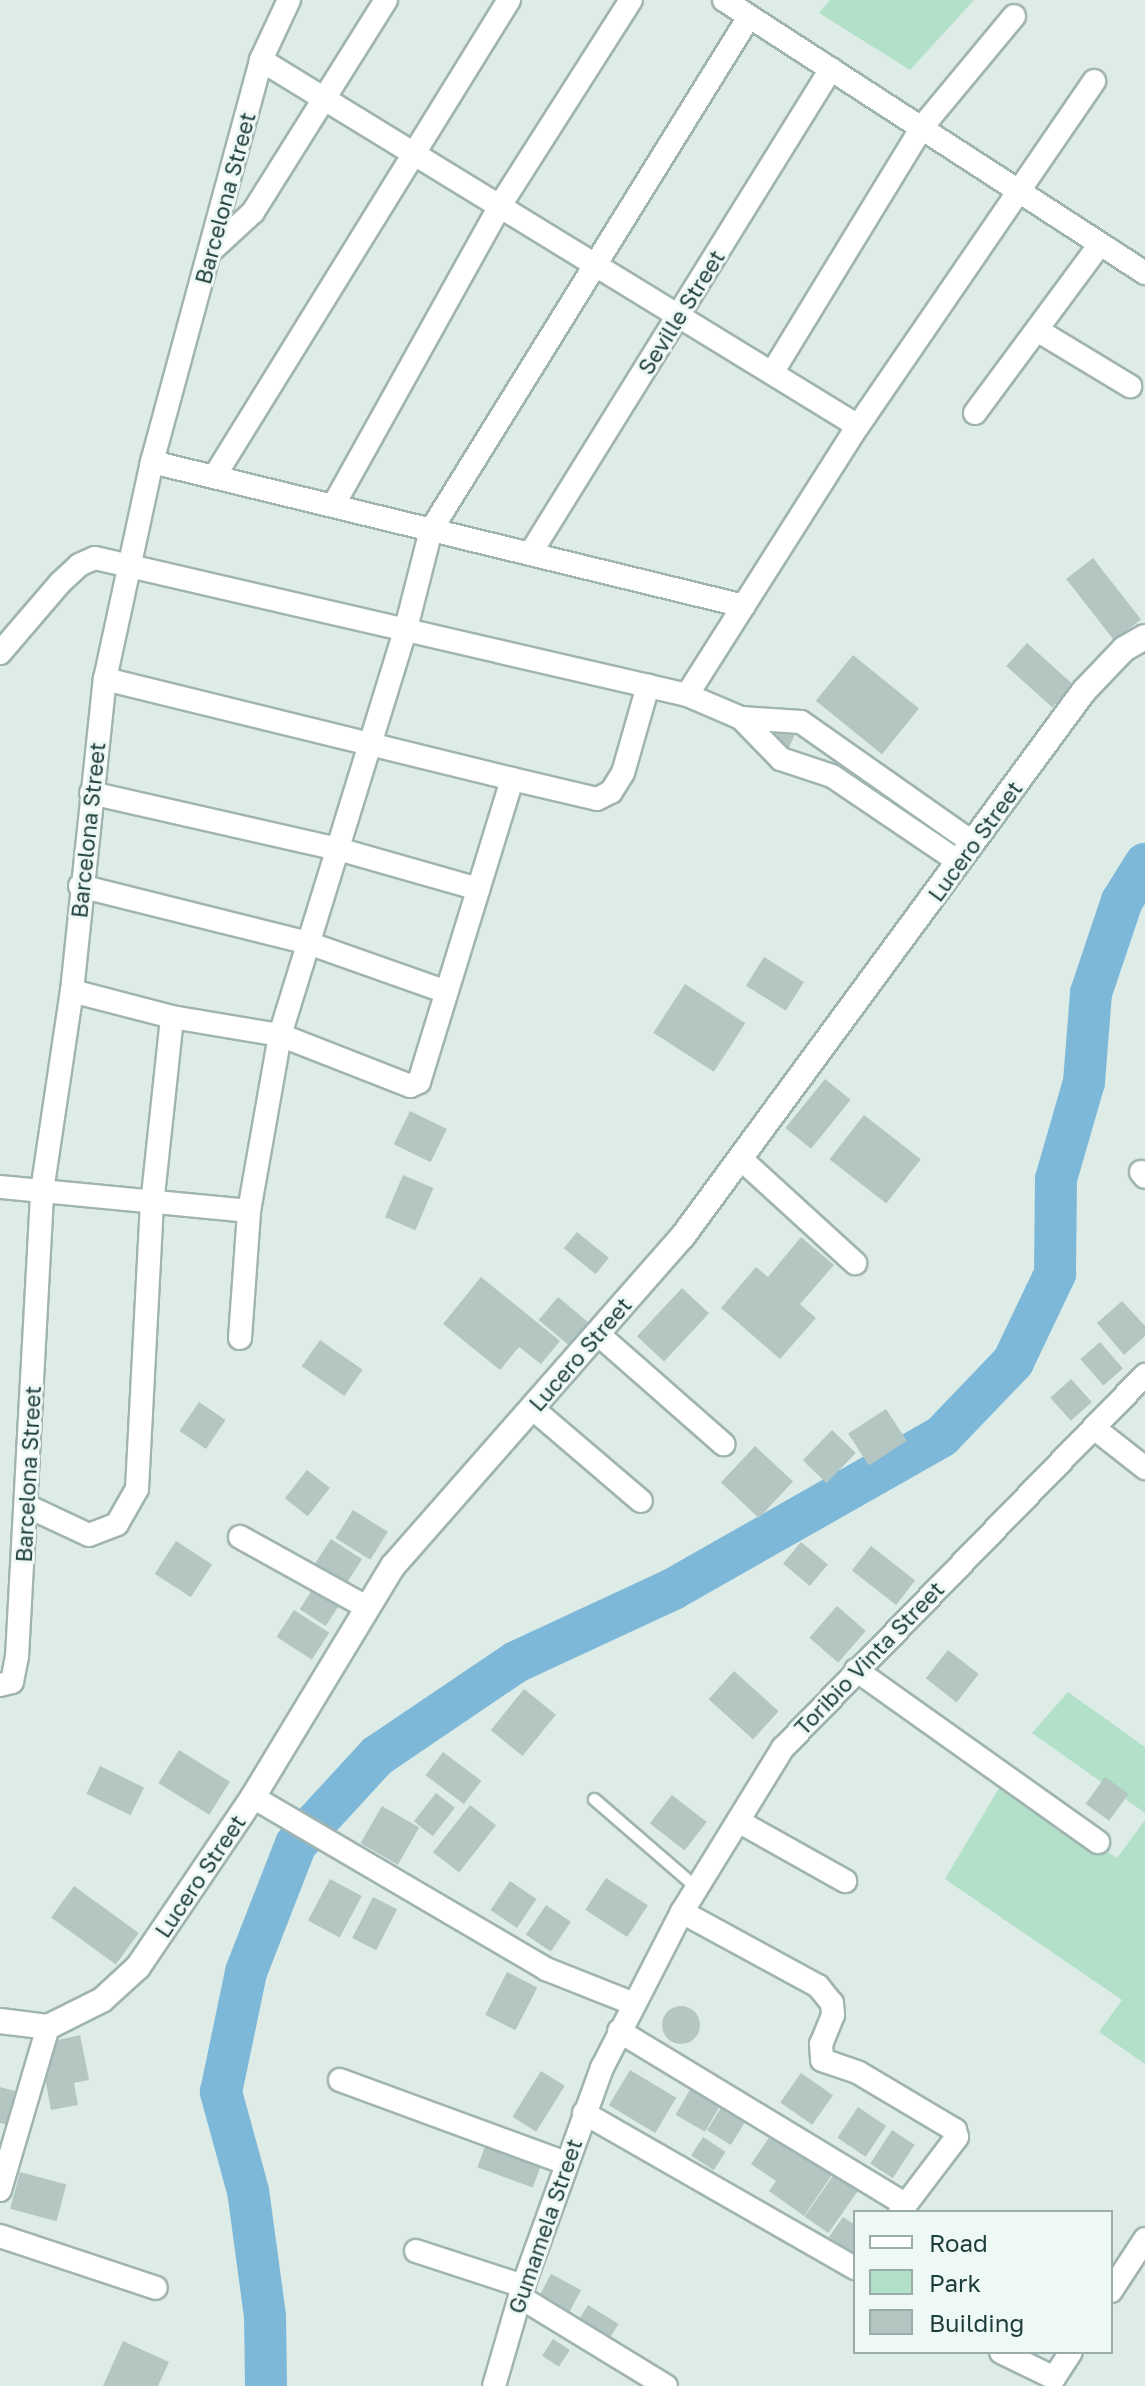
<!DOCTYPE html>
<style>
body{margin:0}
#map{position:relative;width:1145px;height:2386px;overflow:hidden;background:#deece8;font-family:"Golos Text",sans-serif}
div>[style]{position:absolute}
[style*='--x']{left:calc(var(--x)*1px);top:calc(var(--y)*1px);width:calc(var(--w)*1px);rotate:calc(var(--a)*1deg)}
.green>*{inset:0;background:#b3e0c9}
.river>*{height:42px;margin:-21px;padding:0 21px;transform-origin:21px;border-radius:21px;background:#7eb8d8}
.building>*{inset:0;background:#b3c6c2;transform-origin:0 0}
.round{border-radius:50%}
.roads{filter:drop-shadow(2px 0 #a0b4b1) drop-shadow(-2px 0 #a0b4b1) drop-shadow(0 2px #a0b4b1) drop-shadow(0 -2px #a0b4b1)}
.lane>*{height:11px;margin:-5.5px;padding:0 5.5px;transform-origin:5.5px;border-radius:5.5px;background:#fff}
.street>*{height:22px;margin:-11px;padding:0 11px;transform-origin:11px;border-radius:11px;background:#fff}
.secondary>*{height:24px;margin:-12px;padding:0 12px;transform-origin:12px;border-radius:12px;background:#fff}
span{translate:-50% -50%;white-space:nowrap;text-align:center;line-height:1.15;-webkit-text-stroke:6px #eef8f5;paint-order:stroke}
.street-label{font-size:22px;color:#1d3d3b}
.legend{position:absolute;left:853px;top:2210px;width:260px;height:144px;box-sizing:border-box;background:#eef8f5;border:2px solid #9aadab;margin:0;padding:10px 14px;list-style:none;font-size:24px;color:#1d3d3b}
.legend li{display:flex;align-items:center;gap:16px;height:40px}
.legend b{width:40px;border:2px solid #9aadab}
</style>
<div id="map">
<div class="green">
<div style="clip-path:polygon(830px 0,974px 0,910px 70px,819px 13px)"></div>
<div style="clip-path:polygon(1068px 1692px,1145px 1747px,1145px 1813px,1032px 1733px)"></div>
<div style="clip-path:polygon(1002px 1783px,1117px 1858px,1145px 1820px,1145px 2064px,1099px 2032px,1122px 2000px,945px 1879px)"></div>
</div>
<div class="river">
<div style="--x:266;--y:2386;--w:70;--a:-90.8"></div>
<div style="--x:265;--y:2316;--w:126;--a:-97.7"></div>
<div style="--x:248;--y:2191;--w:103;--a:-105.3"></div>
<div style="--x:221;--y:2092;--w:123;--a:-78.2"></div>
<div style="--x:246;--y:1972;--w:137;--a:-68.7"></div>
<div style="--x:296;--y:1844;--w:120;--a:-47.4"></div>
<div style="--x:377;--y:1756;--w:168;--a:-34.1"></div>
<div style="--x:516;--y:1662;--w:173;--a:-24.9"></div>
<div style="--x:673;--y:1589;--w:309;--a:-29.6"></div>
<div style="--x:942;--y:1436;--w:103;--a:-46.2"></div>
<div style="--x:1013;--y:1362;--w:98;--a:-64.5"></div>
<div style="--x:1055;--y:1274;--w:95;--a:-89.4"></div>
<div style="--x:1056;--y:1179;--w:101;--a:-73.9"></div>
<div style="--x:1084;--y:1082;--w:89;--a:-85.5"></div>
<div style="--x:1091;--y:993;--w:97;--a:-71.4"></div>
<div style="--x:1122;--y:901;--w:44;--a:-58.1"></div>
</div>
<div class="building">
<div style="left:1093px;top:558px;width:78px;height:34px;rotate:52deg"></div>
<div style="left:1027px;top:643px;width:62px;height:31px;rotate:42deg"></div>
<div style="left:853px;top:655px;width:85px;height:59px;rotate:39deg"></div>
<div style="left:780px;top:726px;width:17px;height:16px;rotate:24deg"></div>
<div style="left:764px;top:957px;width:47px;height:34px;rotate:32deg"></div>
<div style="left:685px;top:984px;width:72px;height:58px;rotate:33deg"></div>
<div style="left:825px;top:1079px;width:33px;height:63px;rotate:39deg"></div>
<div style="left:410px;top:1111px;width:41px;height:37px;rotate:26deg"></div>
<div style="left:864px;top:1115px;width:72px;height:56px;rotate:38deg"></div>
<div style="left:403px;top:1175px;width:33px;height:46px;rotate:23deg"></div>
<div style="left:577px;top:1232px;width:41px;height:21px;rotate:39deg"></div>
<div style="clip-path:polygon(801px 1237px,834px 1265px,800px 1304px,816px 1318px,780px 1359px,721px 1308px,756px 1267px,768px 1277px)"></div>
<div style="clip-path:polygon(481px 1277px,560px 1341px,541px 1364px,519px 1347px,500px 1370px,443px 1324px)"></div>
<div style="left:682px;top:1288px;width:37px;height:66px;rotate:43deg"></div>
<div style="left:558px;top:1297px;width:39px;height:30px;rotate:40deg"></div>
<div style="clip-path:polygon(1122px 1301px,1145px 1326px,1145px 1336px,1124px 1355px,1097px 1323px)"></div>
<div style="left:320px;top:1340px;width:52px;height:32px;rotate:35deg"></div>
<div style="left:1100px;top:1342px;width:35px;height:26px;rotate:49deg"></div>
<div style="left:1071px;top:1379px;width:31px;height:28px;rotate:48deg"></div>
<div style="left:199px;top:1402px;width:32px;height:35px;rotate:34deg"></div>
<div style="left:886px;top:1409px;width:38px;height:45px;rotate:57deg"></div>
<div style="left:832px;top:1430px;width:33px;height:42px;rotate:44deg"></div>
<div style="left:755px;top:1446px;width:52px;height:50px;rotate:43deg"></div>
<div style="left:307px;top:1470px;width:29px;height:36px;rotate:38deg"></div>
<div style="left:353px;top:1510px;width:41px;height:33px;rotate:32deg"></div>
<div style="left:331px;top:1539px;width:37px;height:29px;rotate:33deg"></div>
<div style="left:176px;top:1541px;width:43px;height:39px;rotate:33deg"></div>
<div style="left:801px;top:1542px;width:35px;height:28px;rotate:40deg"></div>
<div style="left:871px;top:1546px;width:56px;height:31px;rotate:38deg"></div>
<div style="left:316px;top:1584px;width:31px;height:30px;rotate:33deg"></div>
<div style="left:837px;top:1606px;width:38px;height:42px;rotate:41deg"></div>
<div style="left:294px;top:1610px;width:42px;height:32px;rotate:33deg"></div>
<div style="left:948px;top:1650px;width:39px;height:36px;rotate:38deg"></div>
<div style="left:734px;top:1671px;width:60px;height:38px;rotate:42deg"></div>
<div style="left:524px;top:1689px;width:41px;height:53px;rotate:39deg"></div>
<div style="left:179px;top:1750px;width:60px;height:39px;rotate:32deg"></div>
<div style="left:443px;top:1752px;width:48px;height:29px;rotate:37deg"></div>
<div style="left:100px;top:1766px;width:49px;height:31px;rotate:26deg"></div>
<div style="left:1105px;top:1777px;width:29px;height:33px;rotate:36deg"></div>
<div style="left:436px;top:1793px;width:24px;height:36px;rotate:38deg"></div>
<div style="left:672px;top:1795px;width:44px;height:36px;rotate:38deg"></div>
<div style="left:470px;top:1805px;width:33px;height:60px;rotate:38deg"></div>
<div style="left:382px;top:1806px;width:43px;height:43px;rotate:30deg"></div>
<div style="left:606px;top:1878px;width:50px;height:38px;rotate:33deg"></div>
<div style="left:330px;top:1879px;width:36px;height:47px;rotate:28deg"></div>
<div style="left:510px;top:1881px;width:32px;height:35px;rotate:34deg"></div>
<div style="left:74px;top:1886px;width:80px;height:39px;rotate:36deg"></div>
<div style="left:373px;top:1897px;width:27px;height:46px;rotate:27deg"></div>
<div style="left:546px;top:1905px;width:30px;height:36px;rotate:34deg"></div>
<div style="left:507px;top:1972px;width:34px;height:48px;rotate:27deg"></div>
<div class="round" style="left:662px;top:2006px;width:38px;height:38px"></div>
<div style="clip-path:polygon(80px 2035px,89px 2080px,74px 2083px,78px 2105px,51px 2110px,45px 2078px,54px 2041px)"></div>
<div style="left:630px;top:2070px;width:54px;height:41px;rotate:31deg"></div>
<div style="left:541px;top:2071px;width:28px;height:54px;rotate:32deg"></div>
<div style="left:801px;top:2073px;width:39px;height:36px;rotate:35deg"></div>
<div style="left:695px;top:2081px;width:34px;height:39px;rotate:30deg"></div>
<div style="clip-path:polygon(0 2087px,22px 2093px,13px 2126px,0 2123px)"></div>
<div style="left:724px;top:2103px;width:28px;height:32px;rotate:32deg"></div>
<div style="left:858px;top:2107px;width:34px;height:37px;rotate:34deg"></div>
<div style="clip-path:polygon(776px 2127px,836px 2169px,804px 2216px,769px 2191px,776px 2181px,751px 2164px)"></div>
<div style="left:892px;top:2130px;width:27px;height:40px;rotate:33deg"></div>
<div style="left:703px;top:2137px;width:27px;height:22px;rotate:33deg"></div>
<div style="left:487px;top:2141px;width:59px;height:28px;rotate:20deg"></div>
<div style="left:20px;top:2172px;width:48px;height:38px;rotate:15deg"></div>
<div style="left:835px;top:2173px;width:29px;height:53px;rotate:35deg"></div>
<div style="clip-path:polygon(843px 2217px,855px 2225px,855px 2256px,829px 2237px)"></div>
<div style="left:551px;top:2274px;width:34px;height:28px;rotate:28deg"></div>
<div style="left:588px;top:2305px;width:36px;height:20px;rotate:32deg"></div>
<div style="left:553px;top:2339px;width:20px;height:20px;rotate:33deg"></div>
<div style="clip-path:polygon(123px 2341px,169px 2362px,158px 2386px,103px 2386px)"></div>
</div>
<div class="roads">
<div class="lane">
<div style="--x:594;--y:1799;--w:135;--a:40.8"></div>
</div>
<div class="street">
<div style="--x:724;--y:0;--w:502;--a:32.96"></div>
<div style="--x:261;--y:60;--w:700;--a:31.51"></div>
<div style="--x:214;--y:248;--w:53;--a:-42.7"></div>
<div style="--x:253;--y:212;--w:250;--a:-57.9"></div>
<div style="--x:1037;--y:330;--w:109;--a:31.1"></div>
<div style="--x:772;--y:373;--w:288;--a:-58.6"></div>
<div style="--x:922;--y:127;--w:144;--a:-50.3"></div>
<div style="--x:975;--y:413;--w:210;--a:-53.5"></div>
<div style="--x:152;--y:462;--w:609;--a:13.67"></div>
<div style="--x:214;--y:477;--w:561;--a:-58.27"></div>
<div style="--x:333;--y:506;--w:346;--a:-60.9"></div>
<div style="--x:501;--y:204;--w:242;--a:-57.5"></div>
<div style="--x:530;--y:554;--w:571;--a:-58.18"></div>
<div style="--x:0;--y:653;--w:92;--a:-49.4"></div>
<div style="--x:60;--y:583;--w:26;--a:-43"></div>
<div style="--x:79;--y:565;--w:17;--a:-24"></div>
<div style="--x:95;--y:558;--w:608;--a:13.03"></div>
<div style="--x:687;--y:695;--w:59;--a:23.1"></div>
<div style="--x:105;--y:679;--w:419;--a:13.8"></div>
<div style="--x:687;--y:695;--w:319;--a:-57.6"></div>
<div style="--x:858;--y:426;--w:418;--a:-55.6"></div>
<div style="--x:91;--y:793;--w:253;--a:12.8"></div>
<div style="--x:338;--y:849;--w:146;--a:15.9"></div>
<div style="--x:959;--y:862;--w:153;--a:-145.9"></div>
<div style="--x:832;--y:776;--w:54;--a:-161.6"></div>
<div style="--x:781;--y:759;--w:57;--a:-134.3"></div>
<div style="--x:741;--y:718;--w:60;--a:3.8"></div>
<div style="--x:801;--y:722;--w:210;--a:35.1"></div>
<div style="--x:80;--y:886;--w:235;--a:14"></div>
<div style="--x:308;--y:943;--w:146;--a:19.5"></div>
<div style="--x:72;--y:991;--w:103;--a:14.6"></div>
<div style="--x:172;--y:1017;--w:109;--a:9.5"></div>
<div style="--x:280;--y:1035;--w:140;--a:21.4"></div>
<div style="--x:410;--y:1086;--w:10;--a:-24"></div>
<div style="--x:419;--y:1082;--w:317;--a:-72.9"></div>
<div style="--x:512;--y:779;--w:87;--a:13.2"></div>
<div style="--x:597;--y:799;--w:16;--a:-27"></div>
<div style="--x:611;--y:792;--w:22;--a:-58"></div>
<div style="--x:623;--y:773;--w:91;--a:-74"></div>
<div style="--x:740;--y:1158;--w:156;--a:42.4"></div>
<div style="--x:1141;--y:1172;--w:6;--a:51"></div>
<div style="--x:0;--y:1187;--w:250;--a:5.5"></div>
<div style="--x:249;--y:1211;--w:179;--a:-80"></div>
<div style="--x:280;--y:1035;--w:422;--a:-72.8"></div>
<div style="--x:405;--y:632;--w:105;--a:-75.7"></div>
<div style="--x:431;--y:530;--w:604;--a:-58.21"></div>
<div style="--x:598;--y:1334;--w:167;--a:41.3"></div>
<div style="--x:240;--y:1338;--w:127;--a:-85.9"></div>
<div style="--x:532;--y:1408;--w:143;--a:40.5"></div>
<div style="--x:1094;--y:1428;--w:65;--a:38.1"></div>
<div style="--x:27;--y:1506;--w:68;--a:25.1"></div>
<div style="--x:89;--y:1535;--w:30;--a:-21"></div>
<div style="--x:117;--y:1524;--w:40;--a:-60.3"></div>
<div style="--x:137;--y:1489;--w:284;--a:-87"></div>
<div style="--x:152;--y:1205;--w:189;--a:-83.9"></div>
<div style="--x:240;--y:1537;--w:146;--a:29"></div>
<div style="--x:856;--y:1670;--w:297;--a:35.4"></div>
<div style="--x:0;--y:1685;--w:12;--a:-14"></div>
<div style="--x:12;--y:1682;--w:25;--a:-79"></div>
<div style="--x:17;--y:1657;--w:467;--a:-86.9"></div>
<div style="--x:42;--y:1191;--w:202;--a:-81.5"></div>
<div style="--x:72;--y:991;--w:314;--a:-84"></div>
<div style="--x:105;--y:679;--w:222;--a:-77.8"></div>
<div style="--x:152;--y:462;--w:417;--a:-74.8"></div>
<div style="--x:261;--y:60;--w:66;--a:-65"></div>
<div style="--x:253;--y:1797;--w:340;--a:30.4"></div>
<div style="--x:546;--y:1969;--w:92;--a:21.6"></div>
<div style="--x:738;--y:1821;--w:123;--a:29.3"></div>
<div style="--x:682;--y:1912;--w:155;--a:28.6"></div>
<div style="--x:818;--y:1986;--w:22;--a:51"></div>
<div style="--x:832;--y:2003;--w:12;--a:85"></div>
<div style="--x:833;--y:2015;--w:31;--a:112"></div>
<div style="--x:821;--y:2044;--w:16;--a:86"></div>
<div style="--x:822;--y:2060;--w:39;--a:19"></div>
<div style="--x:859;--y:2073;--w:112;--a:30.7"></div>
<div style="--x:955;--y:2130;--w:7;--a:74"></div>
<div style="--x:957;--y:2137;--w:94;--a:127.2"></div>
<div style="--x:619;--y:2031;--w:334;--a:31.2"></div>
<div style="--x:340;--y:2080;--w:240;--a:20.2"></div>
<div style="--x:584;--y:2113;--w:312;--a:29.8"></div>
<div style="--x:0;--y:2190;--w:170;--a:-73.6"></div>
<div style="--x:0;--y:2236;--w:164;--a:18.4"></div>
<div style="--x:416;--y:2251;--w:113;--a:18.1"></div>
<div style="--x:1111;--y:2291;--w:62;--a:-56.8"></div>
<div style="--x:520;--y:2297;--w:171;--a:31.4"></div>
<div style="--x:1001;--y:2352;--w:59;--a:26.1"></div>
<div style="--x:1054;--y:2378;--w:31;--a:-57"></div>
<div style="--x:494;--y:2386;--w:104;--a:-73.8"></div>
<div style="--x:523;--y:2286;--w:232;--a:-70.1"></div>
<div style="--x:602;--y:2068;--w:175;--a:-62.9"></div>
<div style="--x:682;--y:1912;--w:193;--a:-58.4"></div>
<div style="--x:783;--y:1748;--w:520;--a:-45.86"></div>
</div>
<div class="secondary">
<div style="--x:0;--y:2021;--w:48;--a:7.1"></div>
<div style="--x:48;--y:2027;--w:60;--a:-26.6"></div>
<div style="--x:102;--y:2000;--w:49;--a:-42.5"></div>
<div style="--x:138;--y:1967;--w:205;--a:-55.9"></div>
<div style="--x:253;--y:1797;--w:270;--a:-58.8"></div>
<div style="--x:393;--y:1566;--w:439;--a:-48.7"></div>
<div style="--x:683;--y:1236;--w:677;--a:-53.66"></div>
<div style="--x:1084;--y:691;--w:58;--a:-46.4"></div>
<div style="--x:1124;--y:649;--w:24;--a:-30"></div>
</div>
</div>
<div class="street-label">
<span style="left:225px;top:198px;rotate:-75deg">Barcelona Street</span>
<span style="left:681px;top:312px;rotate:-58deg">Seville Street</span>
<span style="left:88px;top:830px;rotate:-84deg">Barcelona Street</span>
<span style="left:975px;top:841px;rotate:-54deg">Lucero Street</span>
<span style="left:580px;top:1354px;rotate:-49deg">Lucero Street</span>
<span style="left:28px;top:1474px;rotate:-87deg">Barcelona Street</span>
<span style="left:869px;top:1658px;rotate:-46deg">Toribio Vinta Street</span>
<span style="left:200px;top:1876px;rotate:-56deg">Lucero Street</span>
<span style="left:545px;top:2226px;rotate:-71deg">Gumamela Street</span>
</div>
<ul class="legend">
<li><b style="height:10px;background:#fff"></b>Road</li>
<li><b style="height:22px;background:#b3e0c9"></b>Park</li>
<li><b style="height:22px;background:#b3c6c2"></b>Building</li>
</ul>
</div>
